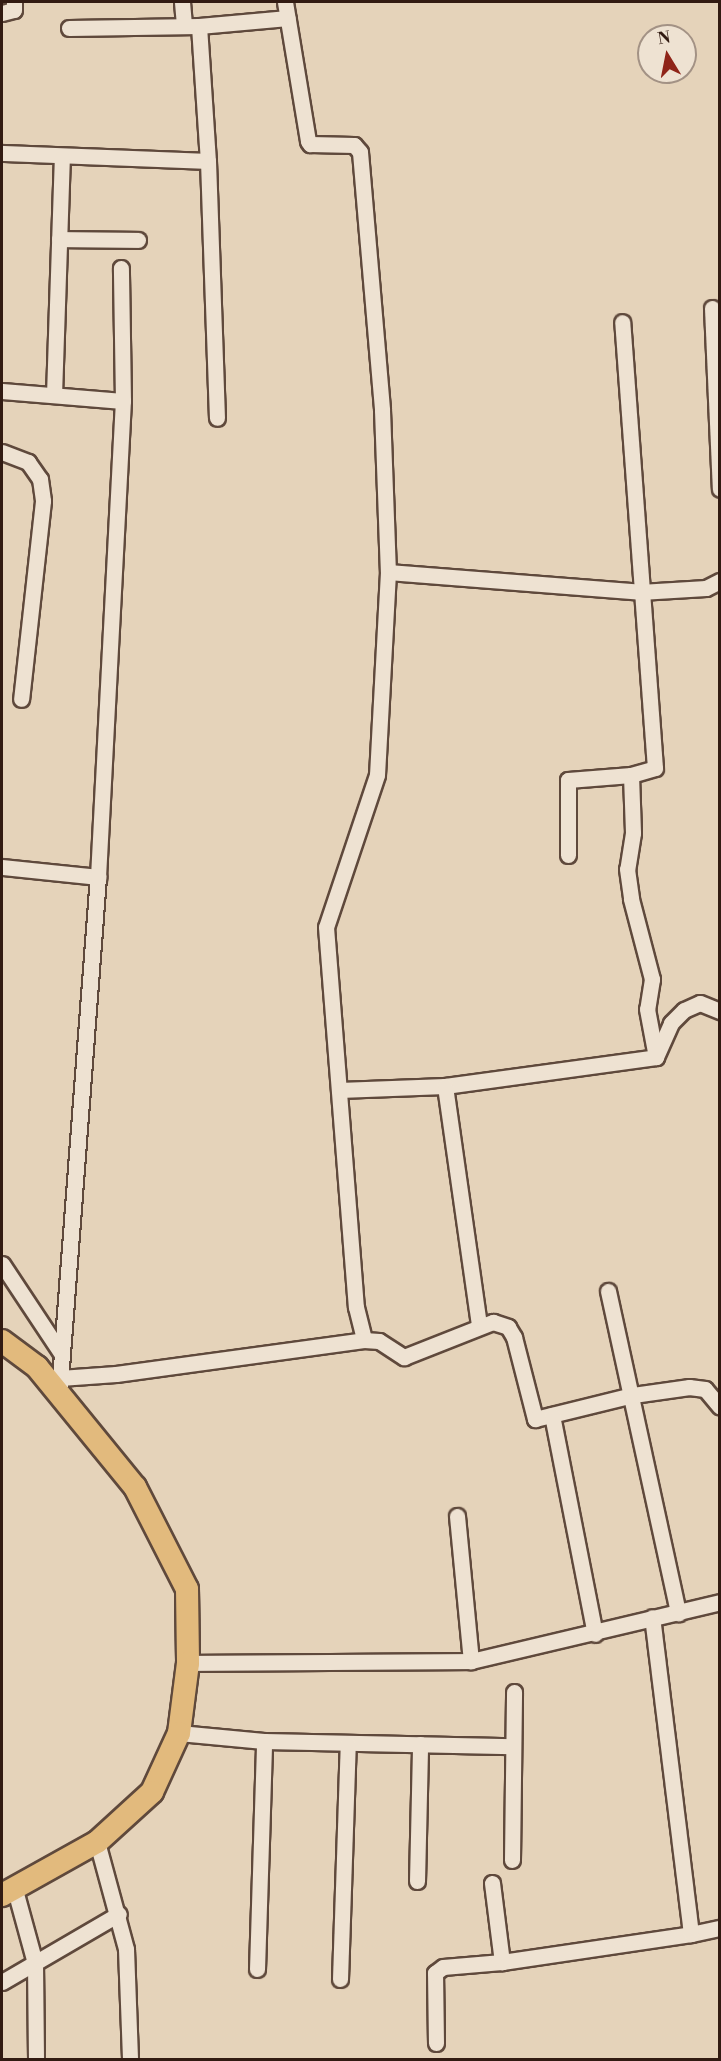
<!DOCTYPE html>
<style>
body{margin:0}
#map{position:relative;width:721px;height:2061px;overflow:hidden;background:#e5d3ba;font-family:"Libre Bodoni",serif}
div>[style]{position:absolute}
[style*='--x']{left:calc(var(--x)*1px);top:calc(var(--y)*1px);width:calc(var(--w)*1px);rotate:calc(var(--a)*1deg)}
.roads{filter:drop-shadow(2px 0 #5f493c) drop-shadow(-2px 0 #5f493c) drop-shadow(0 2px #5f493c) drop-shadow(0 -2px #5f493c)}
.minor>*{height:15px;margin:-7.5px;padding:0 7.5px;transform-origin:7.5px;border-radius:7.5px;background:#eee2d2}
.primary>*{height:22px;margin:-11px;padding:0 11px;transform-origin:11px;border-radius:11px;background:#e2ba7d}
span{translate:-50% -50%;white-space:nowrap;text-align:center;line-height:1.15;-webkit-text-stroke:4.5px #eee2d2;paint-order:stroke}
.frame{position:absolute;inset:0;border:3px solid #321b12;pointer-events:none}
.north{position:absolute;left:637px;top:24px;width:60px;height:60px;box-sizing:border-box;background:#eee2d2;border:2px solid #a39285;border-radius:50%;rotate:350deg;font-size:16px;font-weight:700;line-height:24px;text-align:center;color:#321b12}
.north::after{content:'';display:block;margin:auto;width:21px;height:27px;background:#8f2418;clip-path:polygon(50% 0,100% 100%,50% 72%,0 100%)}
</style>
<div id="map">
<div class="roads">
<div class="minor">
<div style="--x:182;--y:2;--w:24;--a:85"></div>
<div style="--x:285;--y:2;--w:141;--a:80.6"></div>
<div style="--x:308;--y:141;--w:4;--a:56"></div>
<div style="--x:310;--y:144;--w:44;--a:1.3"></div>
<div style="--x:354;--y:145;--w:9;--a:49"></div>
<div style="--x:360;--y:152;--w:259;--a:85.1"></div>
<div style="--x:382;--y:410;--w:162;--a:87.9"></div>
<div style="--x:388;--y:572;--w:203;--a:93.1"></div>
<div style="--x:377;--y:775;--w:160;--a:108.5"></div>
<div style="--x:326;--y:927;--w:381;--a:85.5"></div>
<div style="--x:356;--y:1307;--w:34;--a:76"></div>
<div style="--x:2;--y:13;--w:12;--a:-14"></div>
<div style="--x:14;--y:10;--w:8;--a:-90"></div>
<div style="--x:199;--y:26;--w:135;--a:86.2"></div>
<div style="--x:208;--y:161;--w:257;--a:88"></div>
<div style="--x:69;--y:28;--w:130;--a:-0.9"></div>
<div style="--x:199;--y:26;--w:89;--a:-5.1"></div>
<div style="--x:2;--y:153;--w:206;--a:2.2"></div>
<div style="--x:59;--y:239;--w:79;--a:0.7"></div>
<div style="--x:712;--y:308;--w:181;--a:87.5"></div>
<div style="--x:2;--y:391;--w:121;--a:4.7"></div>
<div style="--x:54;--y:395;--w:237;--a:-88.1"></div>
<div style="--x:2;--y:452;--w:28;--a:21"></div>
<div style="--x:28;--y:462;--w:21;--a:55"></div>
<div style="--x:40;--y:479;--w:22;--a:82"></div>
<div style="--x:43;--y:501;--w:199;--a:96.3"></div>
<div style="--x:388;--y:572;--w:253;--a:4.5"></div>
<div style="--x:640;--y:592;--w:66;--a:-3.5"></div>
<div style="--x:706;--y:588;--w:16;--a:-27"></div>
<div style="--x:631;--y:775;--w:58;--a:88"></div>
<div style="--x:633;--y:833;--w:36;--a:99"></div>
<div style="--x:627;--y:869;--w:30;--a:82"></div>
<div style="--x:631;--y:899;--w:83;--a:75.3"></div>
<div style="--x:652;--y:979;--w:30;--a:99"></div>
<div style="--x:647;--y:1009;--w:49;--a:79.4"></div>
<div style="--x:568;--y:855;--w:75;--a:-90"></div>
<div style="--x:568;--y:780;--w:63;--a:-4.5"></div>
<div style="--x:631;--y:775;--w:25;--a:-16"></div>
<div style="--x:655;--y:768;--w:447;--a:-94.2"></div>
<div style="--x:2;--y:867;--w:97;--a:5.9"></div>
<div style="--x:445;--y:1086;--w:213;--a:-7.8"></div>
<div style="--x:656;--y:1057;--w:37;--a:-66"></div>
<div style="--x:671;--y:1023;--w:18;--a:-45"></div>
<div style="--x:684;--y:1010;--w:17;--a:-24"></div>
<div style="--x:700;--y:1003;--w:22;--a:22"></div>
<div style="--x:339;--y:1090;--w:106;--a:-2.2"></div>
<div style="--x:445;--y:1086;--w:241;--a:81.9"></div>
<div style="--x:2;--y:1264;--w:107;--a:56.5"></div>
<div style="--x:608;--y:1291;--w:330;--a:77.7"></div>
<div style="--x:60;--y:1378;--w:56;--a:-4.1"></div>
<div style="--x:116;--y:1374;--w:250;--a:-7.8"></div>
<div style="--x:364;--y:1340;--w:15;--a:4"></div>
<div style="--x:379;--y:1341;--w:30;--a:33"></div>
<div style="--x:404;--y:1357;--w:96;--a:-21.5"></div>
<div style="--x:493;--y:1322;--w:16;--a:18"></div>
<div style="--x:508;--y:1327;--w:12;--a:59"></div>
<div style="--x:514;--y:1337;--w:85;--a:75.6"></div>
<div style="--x:535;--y:1419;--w:101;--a:-13.8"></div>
<div style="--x:633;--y:1395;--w:57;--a:-8.1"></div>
<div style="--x:689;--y:1387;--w:16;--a:7"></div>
<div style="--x:705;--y:1389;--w:23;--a:50"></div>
<div style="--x:59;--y:1393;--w:517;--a:-85.68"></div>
<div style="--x:98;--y:877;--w:477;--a:-87"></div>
<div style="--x:123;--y:401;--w:133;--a:-90.9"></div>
<div style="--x:552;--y:1415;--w:223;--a:78.9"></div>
<div style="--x:457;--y:1516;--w:146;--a:84.5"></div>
<div style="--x:188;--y:1663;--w:283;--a:-0.4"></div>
<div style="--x:471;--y:1661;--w:256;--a:-13.3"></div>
<div style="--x:179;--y:1733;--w:85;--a:5.4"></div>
<div style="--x:264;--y:1741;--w:249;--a:1.2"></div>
<div style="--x:97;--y:1842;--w:111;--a:74.8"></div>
<div style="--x:126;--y:1949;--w:111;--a:87.9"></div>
<div style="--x:512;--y:1860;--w:168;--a:-89.3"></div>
<div style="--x:417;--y:1881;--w:137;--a:-88.7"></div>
<div style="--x:492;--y:1883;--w:80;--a:82.8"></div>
<div style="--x:15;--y:1890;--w:76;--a:74.7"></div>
<div style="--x:35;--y:1963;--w:97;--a:89.4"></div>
<div style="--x:691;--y:1934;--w:30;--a:-12"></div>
<div style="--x:257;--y:1969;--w:228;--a:-88.2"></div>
<div style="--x:340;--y:1979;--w:236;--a:-88.1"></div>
<div style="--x:2;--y:1982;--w:135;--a:-30.2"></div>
<div style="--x:436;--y:2043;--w:70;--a:-90.8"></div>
<div style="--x:435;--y:1973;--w:10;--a:-37"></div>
<div style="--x:443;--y:1967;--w:59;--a:-4.8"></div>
<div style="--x:502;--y:1962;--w:191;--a:-8.4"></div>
<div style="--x:691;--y:1934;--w:319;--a:-97"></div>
</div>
<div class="primary">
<div style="--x:2;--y:1341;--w:44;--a:36.6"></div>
<div style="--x:37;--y:1367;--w:155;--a:50.8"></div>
<div style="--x:135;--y:1487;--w:114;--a:63"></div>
<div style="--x:187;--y:1589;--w:74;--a:89.2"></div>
<div style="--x:188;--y:1663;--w:71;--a:97.3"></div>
<div style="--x:179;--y:1733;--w:65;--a:114.6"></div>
<div style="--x:152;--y:1792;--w:74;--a:137.7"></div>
<div style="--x:97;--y:1842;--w:109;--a:150.8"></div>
</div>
</div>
<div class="frame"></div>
<div class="north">N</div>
</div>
